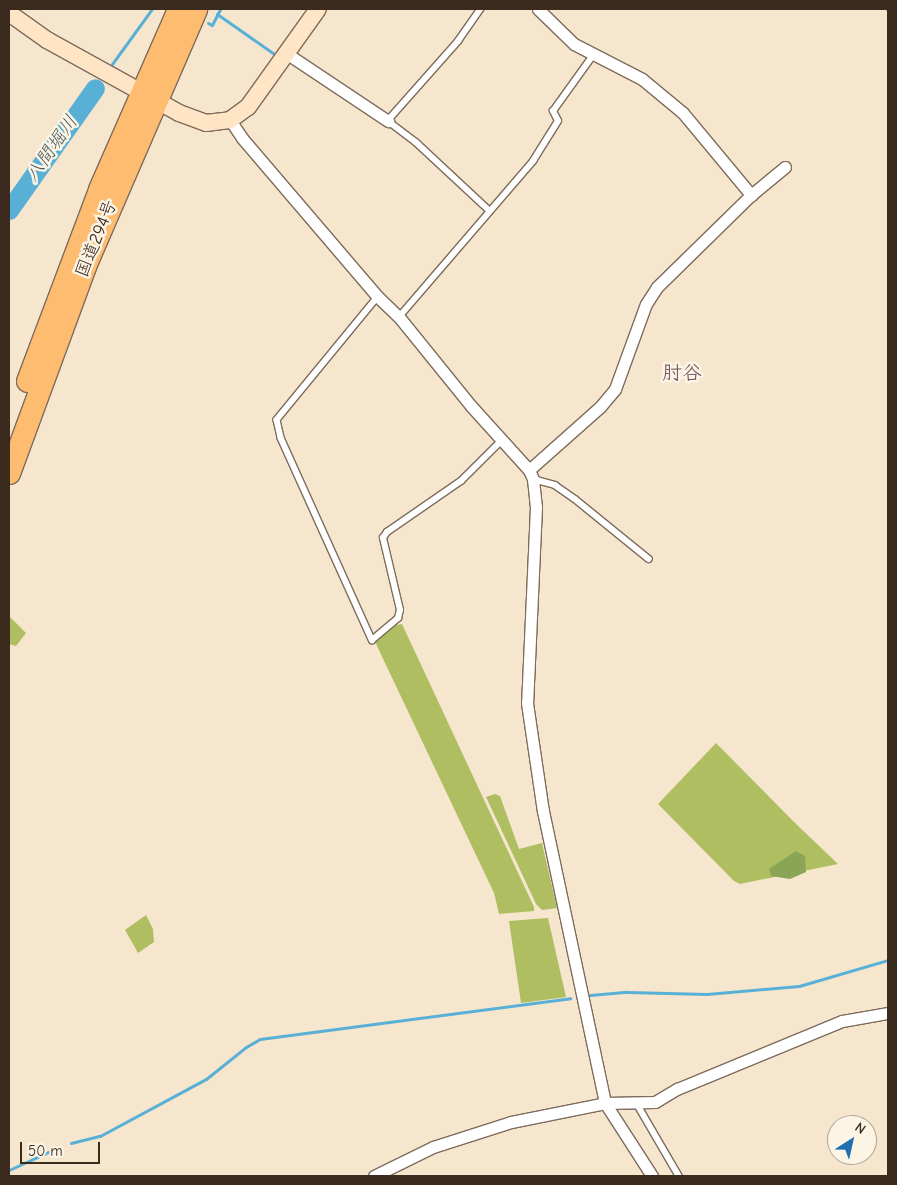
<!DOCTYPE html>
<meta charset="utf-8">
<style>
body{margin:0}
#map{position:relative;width:897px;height:1185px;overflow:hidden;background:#f7e6ce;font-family:"Comic Neue","Klee One",sans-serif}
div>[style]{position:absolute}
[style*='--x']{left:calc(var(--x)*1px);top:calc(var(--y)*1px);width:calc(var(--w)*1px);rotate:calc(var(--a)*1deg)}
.green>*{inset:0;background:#afbe61}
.forest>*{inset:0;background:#8ba557}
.stream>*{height:3px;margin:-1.5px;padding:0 1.5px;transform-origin:1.5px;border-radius:1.5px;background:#59b0d6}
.river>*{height:19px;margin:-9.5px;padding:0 9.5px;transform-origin:9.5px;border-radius:9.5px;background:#59b0d6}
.roads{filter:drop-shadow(1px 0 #7d6c5c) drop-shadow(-1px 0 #7d6c5c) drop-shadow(0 1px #7d6c5c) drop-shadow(0 -1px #7d6c5c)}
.lane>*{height:5.5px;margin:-2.75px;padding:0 2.75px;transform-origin:2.75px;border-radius:2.75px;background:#fff}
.street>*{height:11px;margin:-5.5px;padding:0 5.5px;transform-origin:5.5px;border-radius:5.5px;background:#fff}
.secondary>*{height:16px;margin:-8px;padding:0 8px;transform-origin:8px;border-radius:8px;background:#ffe4c6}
.highway>*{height:21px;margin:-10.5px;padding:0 10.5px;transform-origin:10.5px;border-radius:10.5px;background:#febc70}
span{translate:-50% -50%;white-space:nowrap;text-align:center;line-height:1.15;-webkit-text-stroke:5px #fcf5e5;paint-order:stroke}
.street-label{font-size:18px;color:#3b2a1e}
.water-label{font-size:19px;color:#46595e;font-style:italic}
.quarter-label{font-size:20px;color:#6c4e5d}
.frame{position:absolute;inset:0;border:10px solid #3b2a1e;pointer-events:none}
.north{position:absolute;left:827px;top:1115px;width:50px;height:50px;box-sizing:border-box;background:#fcf5e5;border:1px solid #afa495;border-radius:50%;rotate:35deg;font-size:14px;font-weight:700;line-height:20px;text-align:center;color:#3b2a1e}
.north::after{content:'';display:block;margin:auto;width:18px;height:22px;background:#1f6fb2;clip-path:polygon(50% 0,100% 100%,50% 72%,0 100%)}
.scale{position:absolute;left:20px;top:1142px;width:80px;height:22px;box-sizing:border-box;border:2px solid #3b2a1e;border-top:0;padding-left:6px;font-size:15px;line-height:18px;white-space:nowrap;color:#3b2a1e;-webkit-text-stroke:4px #fcf5e5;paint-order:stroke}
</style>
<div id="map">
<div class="green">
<div style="clip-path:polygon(9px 616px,26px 633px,16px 646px,9px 644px)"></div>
<div style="clip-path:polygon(402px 624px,534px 907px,534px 911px,499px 914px,494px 893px,377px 646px,375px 640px,396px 625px)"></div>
<div style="clip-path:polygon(716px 743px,793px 821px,838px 864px,740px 884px,734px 881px,658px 804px)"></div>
<div style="clip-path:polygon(495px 794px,500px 796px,519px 849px,542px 843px,557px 908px,542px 910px,536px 904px,486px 797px)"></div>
<div style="clip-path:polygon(146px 915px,153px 929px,154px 942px,138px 953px,125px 930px)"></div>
<div style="clip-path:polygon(548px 918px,566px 997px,521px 1003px,509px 921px)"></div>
</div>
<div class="forest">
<div style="clip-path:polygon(796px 851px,805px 856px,806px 872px,790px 879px,771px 876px,769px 869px)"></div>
</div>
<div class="stream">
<div style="--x:887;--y:9;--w:2;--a:63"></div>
<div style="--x:217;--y:14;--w:68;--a:34.9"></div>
<div style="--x:208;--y:23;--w:4;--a:27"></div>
<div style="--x:212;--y:25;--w:18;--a:-63"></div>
<div style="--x:112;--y:64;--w:68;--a:-54"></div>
<div style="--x:590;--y:995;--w:37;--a:-5"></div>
<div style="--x:627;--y:992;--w:80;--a:1.4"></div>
<div style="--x:707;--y:994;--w:92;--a:-5"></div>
<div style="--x:799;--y:986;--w:93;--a:-16.3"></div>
<div style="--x:71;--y:1143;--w:30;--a:-14"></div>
<div style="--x:100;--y:1136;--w:120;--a:-28.3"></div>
<div style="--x:206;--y:1079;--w:51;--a:-38.7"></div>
<div style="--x:246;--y:1047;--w:16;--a:-30"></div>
<div style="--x:260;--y:1039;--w:313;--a:-7.5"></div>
<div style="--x:9;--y:1170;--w:53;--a:-24.6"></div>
</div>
<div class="river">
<div style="--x:9;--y:210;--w:149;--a:-54.8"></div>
</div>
<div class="roads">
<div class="lane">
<div style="--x:481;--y:9;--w:39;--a:125"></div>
<div style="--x:459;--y:41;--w:107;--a:131.6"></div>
<div style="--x:388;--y:121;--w:35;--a:37"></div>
<div style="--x:416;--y:142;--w:101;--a:43"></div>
<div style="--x:378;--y:297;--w:159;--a:129.4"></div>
<div style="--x:277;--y:420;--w:18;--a:77"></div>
<div style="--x:281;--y:438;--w:222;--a:65.7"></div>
<div style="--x:372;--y:640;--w:34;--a:-40"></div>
<div style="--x:398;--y:618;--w:8;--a:-76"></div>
<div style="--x:400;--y:610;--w:74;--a:-103.3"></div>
<div style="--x:383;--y:538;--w:7;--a:-56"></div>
<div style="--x:387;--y:532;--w:90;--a:-34.6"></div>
<div style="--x:461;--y:481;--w:58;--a:-45"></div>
<div style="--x:399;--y:317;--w:206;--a:-49.3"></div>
<div style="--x:533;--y:161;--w:47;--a:-58"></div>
<div style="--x:558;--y:121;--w:11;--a:-117"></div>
<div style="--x:553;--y:111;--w:70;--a:-54.3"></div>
<div style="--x:533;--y:479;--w:23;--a:15"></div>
<div style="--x:555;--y:485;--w:24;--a:35"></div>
<div style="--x:575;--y:499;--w:95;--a:39"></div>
<div style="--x:636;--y:1102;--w:86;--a:59.8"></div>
</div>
<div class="street">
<div style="--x:538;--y:9;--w:50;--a:44.2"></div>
<div style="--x:574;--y:44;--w:76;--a:27.2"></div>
<div style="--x:642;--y:79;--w:53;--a:39.7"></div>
<div style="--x:683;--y:113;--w:107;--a:50.3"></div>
<div style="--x:286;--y:53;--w:123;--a:33.7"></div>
<div style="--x:230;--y:120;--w:22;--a:56"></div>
<div style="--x:242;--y:138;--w:209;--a:49.5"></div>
<div style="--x:378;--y:297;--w:29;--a:44"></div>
<div style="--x:399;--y:317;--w:114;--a:51"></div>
<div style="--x:471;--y:406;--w:86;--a:47.8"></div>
<div style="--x:529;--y:470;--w:10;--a:66"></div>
<div style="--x:533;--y:479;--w:28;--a:84"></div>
<div style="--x:536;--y:507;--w:196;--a:92.6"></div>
<div style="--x:527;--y:703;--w:109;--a:81.6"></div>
<div style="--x:543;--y:811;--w:299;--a:78"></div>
<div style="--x:605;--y:1103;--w:87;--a:57.2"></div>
<div style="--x:529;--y:470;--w:95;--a:-41.6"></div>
<div style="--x:600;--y:407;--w:23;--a:-50"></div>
<div style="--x:615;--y:389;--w:90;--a:-70"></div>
<div style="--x:646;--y:304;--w:20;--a:-57"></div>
<div style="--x:657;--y:287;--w:132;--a:-44.4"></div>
<div style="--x:751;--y:195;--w:44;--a:-39.5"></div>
<div style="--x:374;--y:1176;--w:66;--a:-26.2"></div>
<div style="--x:433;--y:1147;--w:82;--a:-17.8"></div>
<div style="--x:511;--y:1122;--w:96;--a:-11.4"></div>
<div style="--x:605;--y:1103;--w:50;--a:-1.1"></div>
<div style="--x:655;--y:1102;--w:26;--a:-31"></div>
<div style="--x:677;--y:1089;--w:178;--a:-22.4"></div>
<div style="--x:842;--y:1021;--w:47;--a:-9.9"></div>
</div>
<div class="secondary">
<div style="--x:9;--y:13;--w:47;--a:35.4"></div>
<div style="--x:47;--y:40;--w:151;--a:28.9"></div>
<div style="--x:179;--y:113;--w:29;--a:20"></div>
<div style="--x:206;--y:123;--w:24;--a:-7"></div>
<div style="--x:230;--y:120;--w:22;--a:-36"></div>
<div style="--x:248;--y:107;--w:120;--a:-54.5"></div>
</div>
<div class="highway">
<div style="--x:27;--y:381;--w:205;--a:-69.4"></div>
<div style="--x:99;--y:189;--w:197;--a:-66.3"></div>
<div style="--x:9;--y:473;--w:221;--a:-69.8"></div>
<div style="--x:85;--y:266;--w:280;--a:-66.6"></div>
</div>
</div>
<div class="street-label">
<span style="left:97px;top:239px;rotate:-68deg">国道294号</span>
</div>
<div class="water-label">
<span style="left:52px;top:149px;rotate:-55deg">八間堀川</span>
</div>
<div class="quarter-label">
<span style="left:682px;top:372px">肘谷</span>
</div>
<div class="frame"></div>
<div class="north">N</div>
<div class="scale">50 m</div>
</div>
